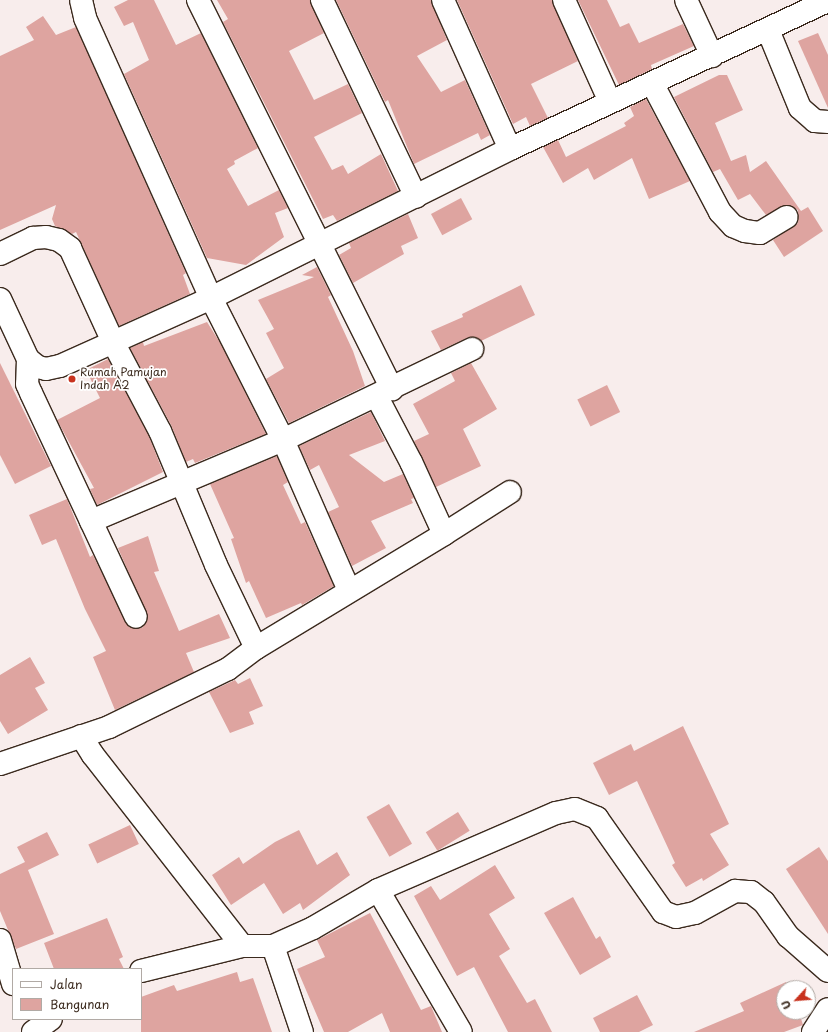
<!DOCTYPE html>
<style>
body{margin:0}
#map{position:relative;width:828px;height:1032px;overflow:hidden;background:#f8edec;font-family:"Playpen Sans",sans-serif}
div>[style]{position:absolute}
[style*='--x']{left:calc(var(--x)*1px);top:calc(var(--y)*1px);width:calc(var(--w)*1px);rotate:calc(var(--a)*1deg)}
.building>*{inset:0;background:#dea4a0;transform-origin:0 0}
.roads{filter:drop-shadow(1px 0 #3b2a1e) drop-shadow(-1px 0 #3b2a1e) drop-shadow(0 1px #3b2a1e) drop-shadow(0 -1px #3b2a1e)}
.street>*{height:22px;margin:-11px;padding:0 11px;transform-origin:11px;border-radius:11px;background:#fff}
.dots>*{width:11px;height:11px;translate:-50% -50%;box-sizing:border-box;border:2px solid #fff;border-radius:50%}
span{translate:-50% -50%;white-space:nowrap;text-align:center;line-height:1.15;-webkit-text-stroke:3.5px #fff;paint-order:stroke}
.poi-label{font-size:11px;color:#3b2a1e}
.left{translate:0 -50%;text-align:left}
.legend{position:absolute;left:12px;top:968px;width:130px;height:52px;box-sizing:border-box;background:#fff;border:1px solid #b1aaa5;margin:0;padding:5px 7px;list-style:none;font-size:12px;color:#3b2a1e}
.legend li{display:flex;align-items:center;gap:8px;height:20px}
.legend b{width:20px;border:1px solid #b1aaa5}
.north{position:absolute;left:776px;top:980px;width:40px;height:40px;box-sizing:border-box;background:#fff;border:1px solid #b1aaa5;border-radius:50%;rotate:244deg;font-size:11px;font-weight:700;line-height:16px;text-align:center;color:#3b2a1e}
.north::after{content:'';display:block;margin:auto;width:14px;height:18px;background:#c8321e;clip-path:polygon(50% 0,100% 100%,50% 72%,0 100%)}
</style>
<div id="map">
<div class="building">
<div style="clip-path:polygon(128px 0,154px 0,176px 45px,201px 33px,258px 148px,234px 161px,235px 164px,227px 169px,248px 206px,279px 190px,288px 208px,275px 213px,284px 237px,246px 265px,207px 258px,124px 74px,149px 60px,133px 22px,124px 26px,114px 7px)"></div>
<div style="clip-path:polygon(217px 0,310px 0,324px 33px,289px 51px,314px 100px,348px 84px,362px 113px,314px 137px,332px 170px,343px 165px,348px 174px,381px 154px,398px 191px,337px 221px,333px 215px,323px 219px,223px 22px,228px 19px)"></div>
<div style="clip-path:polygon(336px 0,431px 0,447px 40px,417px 56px,441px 92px,465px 80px,490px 135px,481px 140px,478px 133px,414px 164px,388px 100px,385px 102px)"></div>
<div style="clip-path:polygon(457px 0,552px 0,578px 61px,531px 84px,548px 118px,530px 126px,526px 117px,513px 124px)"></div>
<div style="clip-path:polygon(578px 0,607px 0,620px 27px,629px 23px,639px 43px,683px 24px,694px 46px,651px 65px,652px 69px,619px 85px)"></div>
<div style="clip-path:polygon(43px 16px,56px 35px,76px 27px,186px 273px,183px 275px,190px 294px,119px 326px,76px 232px,72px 234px,55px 226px,52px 219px,56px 205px,0 230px,0 56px,34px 40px,26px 27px)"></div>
<div style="clip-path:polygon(818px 33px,828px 55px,828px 108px,798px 41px)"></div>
<div style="clip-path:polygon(719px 75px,727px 75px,743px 110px,715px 123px,731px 161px,746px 155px,750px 172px,766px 161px,801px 211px,808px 207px,823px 231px,784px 257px,773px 240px,798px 223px,798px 210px,786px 205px,766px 215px,750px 194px,738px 200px,720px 169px,713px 172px,674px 97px)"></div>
<div style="clip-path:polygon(646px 99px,690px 181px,649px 199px,632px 158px,594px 180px,588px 168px,563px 183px,543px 147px,558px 140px,566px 157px,626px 126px,624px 123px,634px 116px,630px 107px)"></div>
<div style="left:461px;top:198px;width:24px;height:34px;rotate:62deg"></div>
<div style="clip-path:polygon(408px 214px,418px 238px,401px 246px,404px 254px,353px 283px,339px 255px,351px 248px,349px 243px)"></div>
<div style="clip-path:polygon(317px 267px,331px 295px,328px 297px,353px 351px,365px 386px,289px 423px,266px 379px,284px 368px,266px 333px,274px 329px,258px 300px,314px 277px,302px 275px)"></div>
<div style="clip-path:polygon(521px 285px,535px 315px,481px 341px,473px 337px,467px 338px,441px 350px,431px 331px,463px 317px,462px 314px)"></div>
<div style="clip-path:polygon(207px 322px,221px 344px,266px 434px,195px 463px,193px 459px,186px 462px,171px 425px,130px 348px,143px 342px,144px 346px)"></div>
<div style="clip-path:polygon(108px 359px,149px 436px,163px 472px,97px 505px,90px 489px,94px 488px,57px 420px,100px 398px,86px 370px)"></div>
<div style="clip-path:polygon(0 363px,51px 466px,15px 484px,0 455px)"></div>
<div style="clip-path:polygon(471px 363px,497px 409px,463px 429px,481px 466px,436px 487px,414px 441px,429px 434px,413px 404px,455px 381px,451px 373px)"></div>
<div style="left:607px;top:385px;width:30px;height:33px;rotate:64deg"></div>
<div style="clip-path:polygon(371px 412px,385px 441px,349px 455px,384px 482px,403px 474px,414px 498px,411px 499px,413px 503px,371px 521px,386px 548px,352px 566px,328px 512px,339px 507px,319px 465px,310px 470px,299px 446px)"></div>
<div style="clip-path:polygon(277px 456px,288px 482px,283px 485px,301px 524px,305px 522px,334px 586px,302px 605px,301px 603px,266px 618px,249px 581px,246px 583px,231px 539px,234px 538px,210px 484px)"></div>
<div style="clip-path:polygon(67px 499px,90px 557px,93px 555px,129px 627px,142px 628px,148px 618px,118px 548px,148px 536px,159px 571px,154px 572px,179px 631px,219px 614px,230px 638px,186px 653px,194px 672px,115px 710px,93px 657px,106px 651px,85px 609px,56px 539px,42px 545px,29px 515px)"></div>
<div style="clip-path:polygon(30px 657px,45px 683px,35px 688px,48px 710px,8px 734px,0 721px,0 675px)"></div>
<div style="clip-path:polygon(250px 678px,263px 706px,249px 712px,254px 724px,230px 733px,209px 692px,235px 680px,238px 684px)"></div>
<div style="clip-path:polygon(683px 726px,729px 824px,710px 834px,729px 865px,703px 881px,702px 878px,686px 887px,672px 865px,675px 863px,637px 781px,609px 795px,593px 763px,631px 744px,634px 751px)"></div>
<div style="left:389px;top:804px;width:46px;height:26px;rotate:60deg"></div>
<div style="left:458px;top:812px;width:22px;height:38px;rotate:58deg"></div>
<div style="left:130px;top:825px;width:21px;height:46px;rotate:65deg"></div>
<div style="clip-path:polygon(299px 830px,317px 865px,337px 852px,350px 875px,303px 910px,300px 903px,283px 914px,264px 883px,231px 905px,212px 875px,239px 857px,243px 864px,275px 842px)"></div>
<div style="clip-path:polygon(47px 832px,59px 855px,28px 870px,54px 934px,16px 949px,0 911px,0 874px,25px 862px,17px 847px)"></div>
<div style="clip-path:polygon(819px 847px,828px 861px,828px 934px,786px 869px)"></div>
<div style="clip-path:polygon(495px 865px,515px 898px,489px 914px,510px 949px,499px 956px,527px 1003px,535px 999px,552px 1032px,508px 1032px,474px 967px,457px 976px,414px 896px,431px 886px,440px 900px)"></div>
<div style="clip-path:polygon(573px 897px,596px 939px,600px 936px,611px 957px,580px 975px,544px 913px)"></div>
<div style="clip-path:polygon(370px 913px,421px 1010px,431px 1006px,442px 1032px,390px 1032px,382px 1013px,348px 1032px,324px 1032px,297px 969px,325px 957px,317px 940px)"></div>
<div style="clip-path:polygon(107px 918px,123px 957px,119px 959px,124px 969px,54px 969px,44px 943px)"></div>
<div style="clip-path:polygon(237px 972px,240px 982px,253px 978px,272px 1032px,141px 1032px,141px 997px,174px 985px,177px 991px)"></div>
<div style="clip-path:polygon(786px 982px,789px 988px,784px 988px,784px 1012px,799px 1012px,803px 1025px,784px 1032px,694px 1032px,744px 1011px,740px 1003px)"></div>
<div style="clip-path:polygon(637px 995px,653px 1025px,639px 1032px,600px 1032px,593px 1018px)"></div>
</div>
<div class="roads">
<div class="street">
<div style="--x:81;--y:0;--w:18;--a:77"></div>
<div style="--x:85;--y:18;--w:307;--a:65.8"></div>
<div style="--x:211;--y:298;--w:159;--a:63.1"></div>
<div style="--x:283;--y:440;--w:164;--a:66.3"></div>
<div style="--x:198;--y:0;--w:435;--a:63.5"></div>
<div style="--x:322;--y:0;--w:218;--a:64.5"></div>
<div style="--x:443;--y:0;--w:163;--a:65.8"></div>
<div style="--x:564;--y:0;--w:112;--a:65.7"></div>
<div style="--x:686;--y:0;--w:62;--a:65.1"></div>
<div style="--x:768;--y:30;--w:84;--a:67.7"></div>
<div style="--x:800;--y:108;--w:20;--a:41"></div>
<div style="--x:815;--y:121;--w:13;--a:4"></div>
<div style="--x:652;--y:83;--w:146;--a:62.2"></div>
<div style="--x:720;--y:212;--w:19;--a:47"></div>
<div style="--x:733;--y:226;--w:13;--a:23"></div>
<div style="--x:745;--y:231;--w:15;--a:8"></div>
<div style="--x:760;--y:233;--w:31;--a:-31"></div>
<div style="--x:0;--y:254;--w:37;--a:-26"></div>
<div style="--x:33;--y:238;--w:13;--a:-4"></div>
<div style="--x:46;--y:237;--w:13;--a:13"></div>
<div style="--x:59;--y:240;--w:14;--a:36"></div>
<div style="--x:70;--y:248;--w:103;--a:65.4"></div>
<div style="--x:113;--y:342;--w:101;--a:62.2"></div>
<div style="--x:160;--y:431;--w:145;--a:67.3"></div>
<div style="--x:216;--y:565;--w:92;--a:64.3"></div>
<div style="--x:256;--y:648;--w:220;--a:-31.2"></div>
<div style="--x:444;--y:534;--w:79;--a:-114.6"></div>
<div style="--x:411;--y:462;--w:73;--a:-117.6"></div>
<div style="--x:0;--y:299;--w:66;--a:65"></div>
<div style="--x:28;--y:359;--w:13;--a:39"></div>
<div style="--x:38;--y:367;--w:8;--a:14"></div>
<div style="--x:46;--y:369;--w:14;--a:-12"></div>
<div style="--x:60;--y:366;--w:166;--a:-24.2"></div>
<div style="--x:211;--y:298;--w:334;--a:-26.5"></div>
<div style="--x:510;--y:149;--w:351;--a:-25"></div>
<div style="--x:28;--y:359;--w:25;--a:92"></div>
<div style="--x:27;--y:384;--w:10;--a:66"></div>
<div style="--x:31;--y:393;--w:247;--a:64.9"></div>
<div style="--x:91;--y:521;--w:208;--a:-22.9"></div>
<div style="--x:283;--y:440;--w:210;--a:-25.7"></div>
<div style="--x:444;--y:534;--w:78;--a:-32.5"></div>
<div style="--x:81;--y:736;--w:22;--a:58"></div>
<div style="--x:93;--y:755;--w:242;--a:52"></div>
<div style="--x:0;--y:764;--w:115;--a:-18.7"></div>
<div style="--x:109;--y:727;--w:132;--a:-26"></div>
<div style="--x:228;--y:669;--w:35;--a:-37"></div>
<div style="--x:378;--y:890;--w:194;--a:-23.4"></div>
<div style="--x:556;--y:813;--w:19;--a:-12"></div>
<div style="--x:575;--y:809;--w:24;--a:22"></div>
<div style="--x:597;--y:818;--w:115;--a:54.9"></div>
<div style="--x:663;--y:912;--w:14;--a:21"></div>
<div style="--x:676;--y:917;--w:19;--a:-12"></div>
<div style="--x:695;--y:913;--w:46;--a:-28.8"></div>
<div style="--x:735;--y:891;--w:16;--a:4"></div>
<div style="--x:751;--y:892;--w:16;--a:38"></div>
<div style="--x:764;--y:902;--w:42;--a:54.8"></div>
<div style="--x:788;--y:936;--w:53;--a:41.2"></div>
<div style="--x:0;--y:940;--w:46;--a:73.5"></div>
<div style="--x:273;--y:946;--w:91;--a:71.4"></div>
<div style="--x:141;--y:971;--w:104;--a:-13.9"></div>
<div style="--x:242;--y:946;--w:31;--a:0"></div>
<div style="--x:273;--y:946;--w:44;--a:-24.2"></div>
<div style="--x:313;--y:928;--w:75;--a:-30.3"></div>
<div style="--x:378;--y:890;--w:164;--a:59.7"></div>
<div style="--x:33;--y:1032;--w:22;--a:-36"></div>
<div style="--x:813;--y:1032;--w:27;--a:-57"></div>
</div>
</div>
<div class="dots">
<div style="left:72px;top:379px;background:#c8321e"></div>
</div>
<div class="poi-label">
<span class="left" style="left:80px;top:379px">Rumah Pamujan<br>Indah A2</span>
</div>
<ul class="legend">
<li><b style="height:5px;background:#fff"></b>Jalan</li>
<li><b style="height:11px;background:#dea4a0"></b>Bangunan</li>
</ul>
<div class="north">U</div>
</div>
